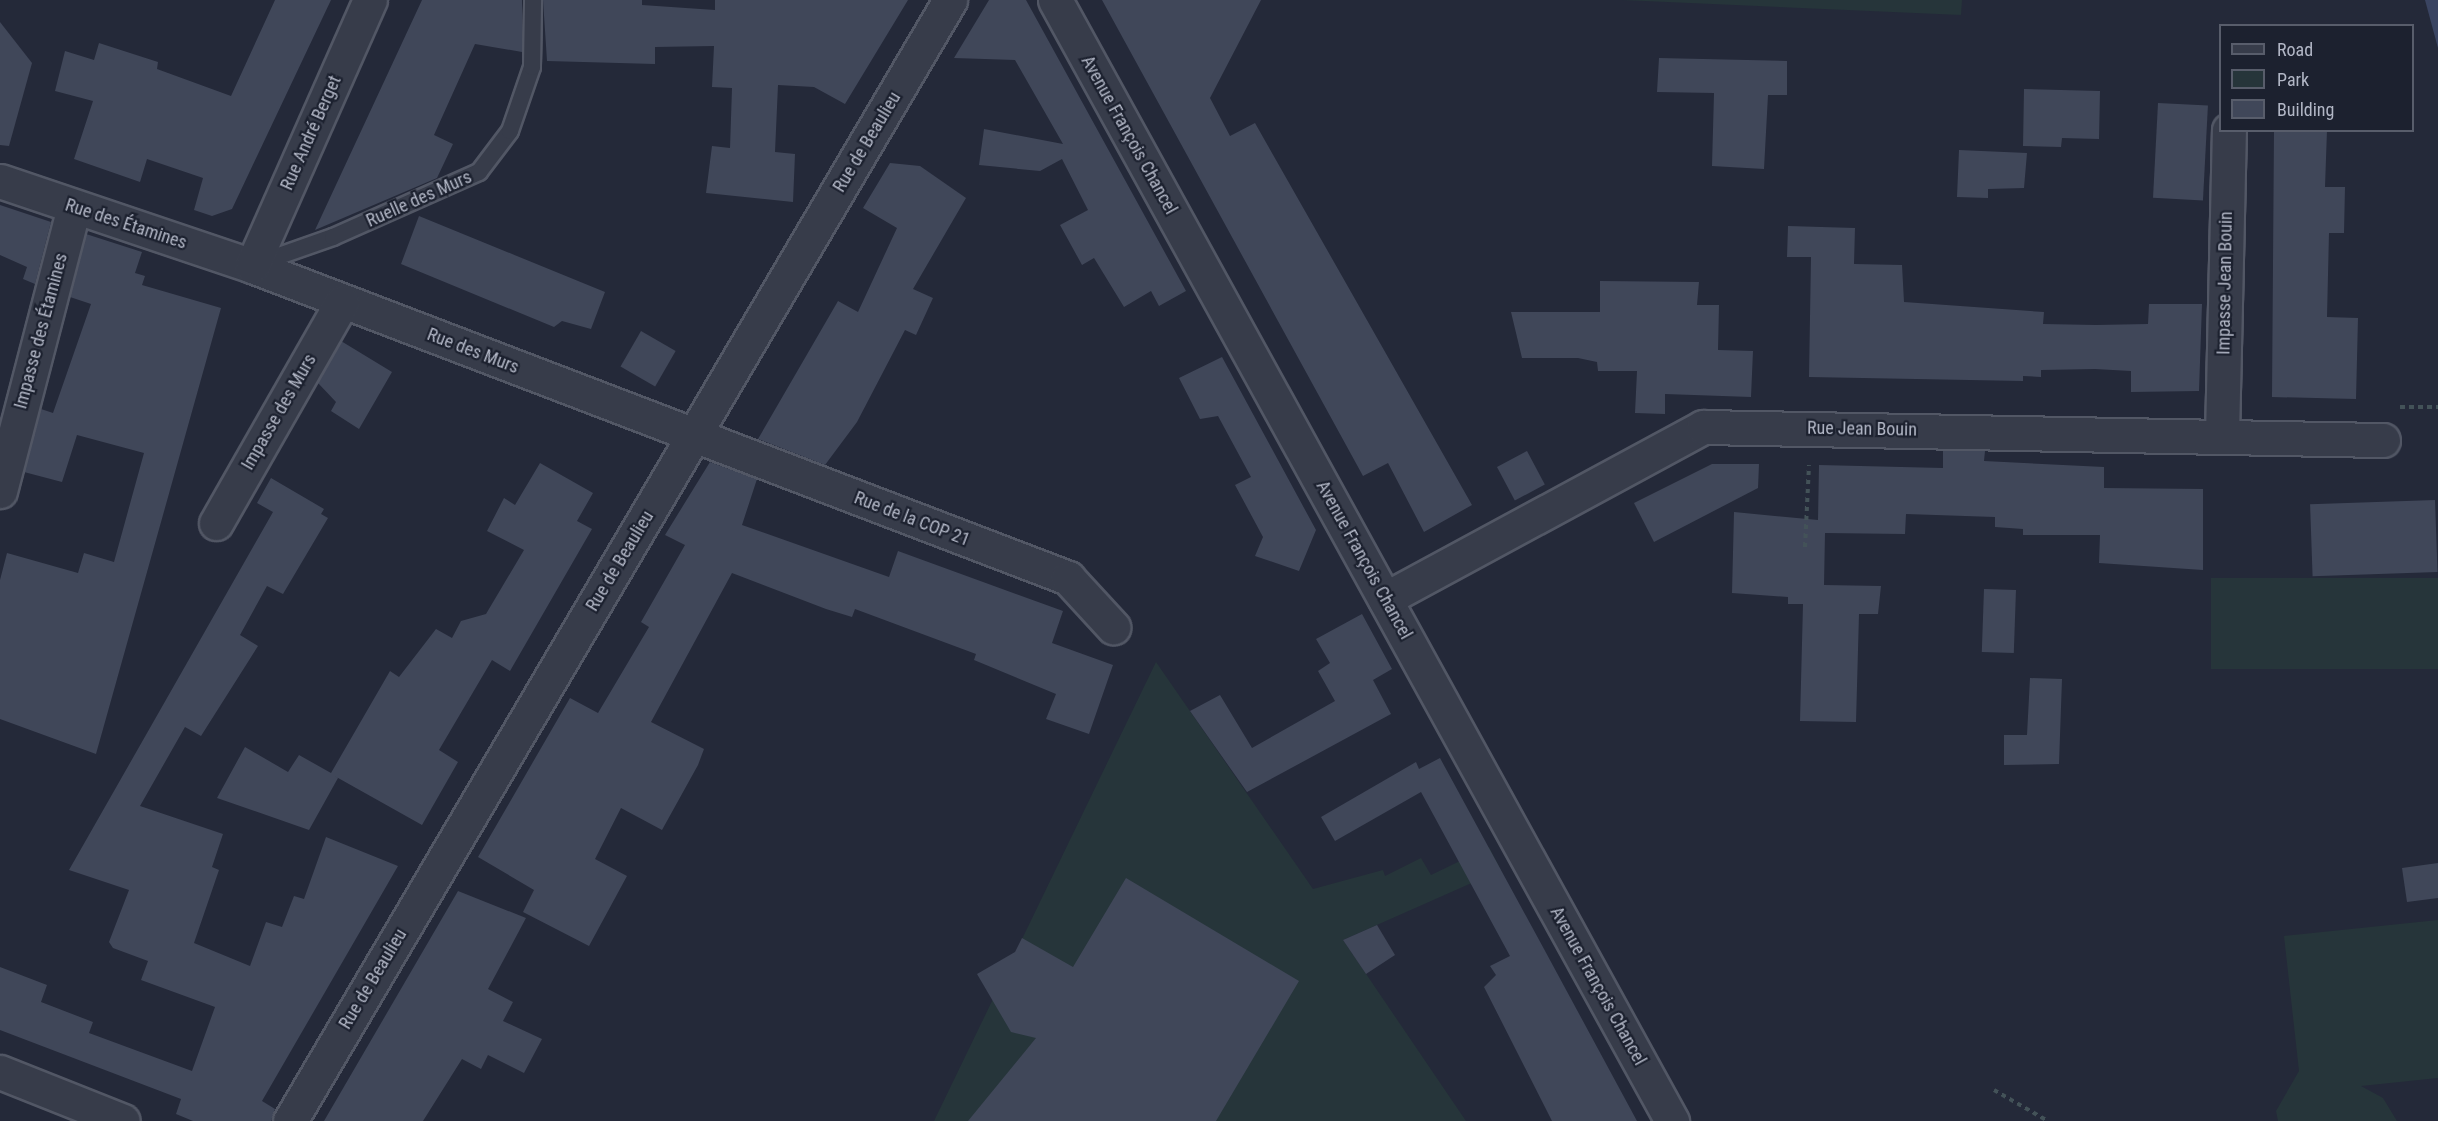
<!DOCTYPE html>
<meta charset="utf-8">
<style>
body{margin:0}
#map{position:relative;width:2438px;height:1121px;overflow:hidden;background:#242939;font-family:"Roboto Condensed",sans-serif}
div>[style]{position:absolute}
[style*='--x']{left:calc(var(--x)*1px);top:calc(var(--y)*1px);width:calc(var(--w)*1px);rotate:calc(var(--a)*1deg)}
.green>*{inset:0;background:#26353a;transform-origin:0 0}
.water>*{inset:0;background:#3a4461}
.building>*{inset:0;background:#404759;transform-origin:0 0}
.path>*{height:4px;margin-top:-2px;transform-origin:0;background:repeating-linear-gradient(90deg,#435258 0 4.5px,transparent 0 9px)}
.roads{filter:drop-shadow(2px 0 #525765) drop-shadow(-2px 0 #525765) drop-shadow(0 2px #525765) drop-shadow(0 -2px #525765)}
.lane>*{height:16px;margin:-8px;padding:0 8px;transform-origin:8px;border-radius:8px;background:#373c4a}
.street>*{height:33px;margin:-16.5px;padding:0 16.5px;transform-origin:16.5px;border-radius:16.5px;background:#373c4a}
span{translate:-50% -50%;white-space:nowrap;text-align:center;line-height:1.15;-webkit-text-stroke:4.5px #1c212f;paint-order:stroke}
.street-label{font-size:18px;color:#b2b7c6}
.legend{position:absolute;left:2219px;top:24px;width:195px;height:108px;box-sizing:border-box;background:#1c212f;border:2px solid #585d6b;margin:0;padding:8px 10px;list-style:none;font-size:18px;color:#b2b7c6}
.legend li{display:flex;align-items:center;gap:12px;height:30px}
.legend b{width:30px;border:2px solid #585d6b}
</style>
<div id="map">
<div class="green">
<div style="clip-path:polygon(1622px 0,1962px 0,1961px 15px)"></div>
<div style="left:2211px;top:578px;width:227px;height:91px"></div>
<div style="clip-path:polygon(1156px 662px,1313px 889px,1383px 870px,1385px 876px,1421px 858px,1431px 875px,1489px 847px,1501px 870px,1343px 940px,1466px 1121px,934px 1121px)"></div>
<div style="clip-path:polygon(2438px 920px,2438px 1078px,2361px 1086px,2383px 1098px,2397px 1121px,2278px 1121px,2276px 1111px,2299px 1071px,2284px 936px)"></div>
</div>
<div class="water">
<div style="clip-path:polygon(2425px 0,2438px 0,2438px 48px)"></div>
</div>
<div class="building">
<div style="clip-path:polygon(275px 0,331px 0,232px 209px,212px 216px,194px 210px,203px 178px,147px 159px,140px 182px,74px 159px,93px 101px,55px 91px,65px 51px,94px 60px,99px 43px,158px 62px,157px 69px,231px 96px)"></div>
<div style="clip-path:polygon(422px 0,522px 0,522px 52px,475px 44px,434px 135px,453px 144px,437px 178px,315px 230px)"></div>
<div style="clip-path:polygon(543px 0,642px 0,642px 5px,715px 10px,715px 0,908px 0,845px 104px,814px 87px,778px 85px,775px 152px,795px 154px,793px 202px,706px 193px,712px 146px,730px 148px,732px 88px,712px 87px,714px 46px,655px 47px,655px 64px,547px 61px)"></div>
<div style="clip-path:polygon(989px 0,1026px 0,1186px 291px,1159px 306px,1151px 291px,1124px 307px,1094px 258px,1082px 265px,1060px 225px,1088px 210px,1062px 159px,1040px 171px,979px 165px,984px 129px,1063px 144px,1015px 60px,954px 58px)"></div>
<div style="clip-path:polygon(1102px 0,1261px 0,1210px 98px,1230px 136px,1255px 123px,1472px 505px,1424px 532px,1388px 463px,1363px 476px)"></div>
<div style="clip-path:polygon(0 22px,32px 63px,9px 146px,0 145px)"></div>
<div style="clip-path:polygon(1659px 58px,1787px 61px,1787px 95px,1768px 95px,1764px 169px,1712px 166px,1714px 93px,1657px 92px)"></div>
<div style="clip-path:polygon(2024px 89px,2100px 91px,2099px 139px,2062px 138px,2061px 147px,2023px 146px)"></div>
<div style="left:2158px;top:103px;width:50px;height:95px;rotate:3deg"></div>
<div style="clip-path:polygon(2274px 130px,2327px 130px,2325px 187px,2345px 187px,2344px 233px,2329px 233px,2327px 317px,2358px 318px,2356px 399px,2272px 397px)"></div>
<div style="clip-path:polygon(1959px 150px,2027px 153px,2024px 188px,1988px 189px,1988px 198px,1957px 197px)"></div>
<div style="clip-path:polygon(890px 163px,920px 166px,966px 198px,913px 289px,933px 298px,916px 335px,905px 330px,857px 422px,825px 465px,758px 439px,838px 301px,858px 312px,897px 228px,863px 208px)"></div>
<div style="clip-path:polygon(0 205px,51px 222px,35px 284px,23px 279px,27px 267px,0 255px)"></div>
<div style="clip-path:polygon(419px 216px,605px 292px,591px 329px,562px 321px,554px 327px,401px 264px)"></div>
<div style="clip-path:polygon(1788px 226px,1855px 228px,1854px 264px,1902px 265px,1904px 302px,2044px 312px,2043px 324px,2096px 325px,2148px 324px,2149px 304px,2202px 304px,2199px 391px,2131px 392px,2131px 371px,2095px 369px,2041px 370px,2041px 377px,2023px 376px,2023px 381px,1809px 377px,1811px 257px,1787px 257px)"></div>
<div style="clip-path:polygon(86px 234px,142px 252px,135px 273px,145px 276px,142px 285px,221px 308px,96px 754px,0 719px,0 580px,7px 553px,78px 573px,84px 553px,114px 562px,144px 453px,77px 435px,62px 482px,24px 472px,41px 409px,53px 413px,91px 304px,70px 297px)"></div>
<div style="clip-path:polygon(1600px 281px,1699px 282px,1697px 305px,1719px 305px,1718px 350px,1753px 351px,1751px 397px,1665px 394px,1665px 414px,1635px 413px,1637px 371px,1598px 371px,1597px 362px,1578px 358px,1522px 358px,1511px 312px,1600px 312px)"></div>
<div style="left:641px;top:331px;width:40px;height:41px;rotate:30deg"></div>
<div style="clip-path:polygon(341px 341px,392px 372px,359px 429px,331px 411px,336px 402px,318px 383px)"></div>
<div style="clip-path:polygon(1222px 357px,1316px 530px,1299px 571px,1255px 556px,1263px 537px,1235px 485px,1251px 477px,1218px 416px,1200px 419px,1179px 378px)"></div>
<div style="clip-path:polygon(1943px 450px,1985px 451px,1984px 461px,2104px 467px,2104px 488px,2203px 489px,2203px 570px,2099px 563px,2100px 535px,2023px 535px,2023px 529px,1995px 527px,1995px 517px,1906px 514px,1905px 534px,1825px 533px,1824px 585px,1881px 586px,1878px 614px,1859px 614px,1856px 722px,1800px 721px,1803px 604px,1788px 604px,1788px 597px,1732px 593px,1734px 512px,1818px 520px,1819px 465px,1943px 468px)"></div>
<div style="left:1527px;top:451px;width:38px;height:34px;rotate:62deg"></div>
<div style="clip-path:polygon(710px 462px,757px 479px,742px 525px,889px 577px,898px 551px,1063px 611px,1052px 643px,1113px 665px,1089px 734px,1046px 719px,1056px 694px,974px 660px,976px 654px,855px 609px,852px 617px,826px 609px,732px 573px,651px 722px,704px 749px,698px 765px,662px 830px,621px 808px,595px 859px,627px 876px,589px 946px,523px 912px,534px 890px,478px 857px,570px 698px,598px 713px,649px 627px,641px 622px,685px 545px,665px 535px)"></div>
<div style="clip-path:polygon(540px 463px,593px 493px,577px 521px,592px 529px,510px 671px,492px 660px,439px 750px,458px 762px,422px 825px,331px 774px,338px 778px,309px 830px,217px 798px,245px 747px,288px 772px,299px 755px,331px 773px,390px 671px,399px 677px,436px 629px,452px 638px,461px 621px,486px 614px,524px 550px,487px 531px,504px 498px,515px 505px)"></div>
<div style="clip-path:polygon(1712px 464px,1759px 464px,1758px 488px,1654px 542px,1634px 503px)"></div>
<div style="clip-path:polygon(271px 478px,324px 509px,321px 514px,328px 518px,283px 594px,267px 586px,240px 635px,258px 646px,201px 736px,185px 727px,140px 806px,223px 834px,212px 867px,219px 870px,194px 943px,250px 966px,266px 922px,282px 927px,294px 896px,304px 899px,326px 837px,398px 866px,262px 1101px,275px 1109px,271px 1121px,193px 1121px,176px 1114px,181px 1099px,0 1030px,0 967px,47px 985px,41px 1002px,93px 1022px,89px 1033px,192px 1071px,215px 1007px,141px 980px,148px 961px,113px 948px,109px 942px,129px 890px,69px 870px,273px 512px,257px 503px)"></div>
<div style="left:2435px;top:500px;width:72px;height:125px;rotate:88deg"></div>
<div style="left:1984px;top:589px;width:32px;height:63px;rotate:2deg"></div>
<div style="clip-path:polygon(1362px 614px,1392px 669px,1373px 680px,1391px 714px,1247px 792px,1190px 711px,1220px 695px,1252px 748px,1335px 701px,1318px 671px,1330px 663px,1316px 639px)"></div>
<div style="clip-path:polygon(2030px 678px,2062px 679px,2059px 764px,2004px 765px,2004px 735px,2027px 735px)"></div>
<div style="clip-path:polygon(1440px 758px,1544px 949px,1637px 1121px,1552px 1121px,1484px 987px,1496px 975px,1490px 966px,1510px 956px,1421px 792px,1335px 841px,1321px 817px,1416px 762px,1419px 769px)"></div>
<div style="clip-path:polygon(2438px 863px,2438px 898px,2407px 902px,2402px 868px)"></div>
<div style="clip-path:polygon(1126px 878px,1299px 981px,1216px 1121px,968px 1121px,1036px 1038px,1011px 1032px,977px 974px,1015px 952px,1022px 938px,1073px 967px)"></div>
<div style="clip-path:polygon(458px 891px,526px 918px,488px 989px,513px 1002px,503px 1021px,542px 1039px,524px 1073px,488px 1055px,481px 1069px,462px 1059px,423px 1121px,324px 1121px)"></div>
<div style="clip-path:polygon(1377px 925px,1395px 955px,1366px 974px,1343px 940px)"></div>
</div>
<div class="path">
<div style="--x:2400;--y:407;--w:38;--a:0"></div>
<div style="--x:1805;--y:547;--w:82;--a:-87.2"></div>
<div style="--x:1994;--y:1090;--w:62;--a:29.9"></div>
</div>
<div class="roads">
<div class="lane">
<div style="--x:256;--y:264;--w:82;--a:-19.3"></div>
<div style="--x:333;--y:237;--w:160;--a:-24"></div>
<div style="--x:479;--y:172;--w:51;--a:-52.9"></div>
<div style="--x:510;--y:131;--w:68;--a:-71"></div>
<div style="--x:532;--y:67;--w:67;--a:-89.1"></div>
</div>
<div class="street">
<div style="--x:1055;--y:0;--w:1280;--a:61.17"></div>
<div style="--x:0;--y:181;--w:266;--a:18.6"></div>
<div style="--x:252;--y:266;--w:874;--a:20.92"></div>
<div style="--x:1068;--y:578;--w:67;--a:47.4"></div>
<div style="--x:252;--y:266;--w:291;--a:-66.1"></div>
<div style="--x:2222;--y:436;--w:306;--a:-88.7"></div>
<div style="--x:0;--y:491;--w:293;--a:-75.4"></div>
<div style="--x:216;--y:523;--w:254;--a:-60.3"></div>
<div style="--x:1385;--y:599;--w:362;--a:-28.4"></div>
<div style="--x:1703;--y:427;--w:680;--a:1.1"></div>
<div style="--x:0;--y:1072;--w:132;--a:21.7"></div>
<div style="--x:290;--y:1121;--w:1301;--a:-59.51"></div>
</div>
</div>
<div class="street-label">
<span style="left:311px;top:133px;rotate:-66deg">Rue André Berget</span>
<span style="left:1129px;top:135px;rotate:61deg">Avenue François Chancel</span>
<span style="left:867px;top:142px;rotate:-59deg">Rue de Beaulieu</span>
<span style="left:419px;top:199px;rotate:-24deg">Ruelle des Murs</span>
<span style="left:126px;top:224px;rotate:18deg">Rue des Étamines</span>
<span style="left:2225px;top:283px;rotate:-89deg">Impasse Jean Bouin</span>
<span style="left:41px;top:331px;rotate:-75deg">Impasse des Étamines</span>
<span style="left:473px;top:351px;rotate:21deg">Rue des Murs</span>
<span style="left:279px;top:412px;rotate:-60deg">Impasse des Murs</span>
<span style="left:1862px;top:429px;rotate:1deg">Rue Jean Bouin</span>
<span style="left:912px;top:519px;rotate:21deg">Rue de la COP 21</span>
<span style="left:1364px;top:560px;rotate:61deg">Avenue François Chancel</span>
<span style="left:620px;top:561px;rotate:-59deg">Rue de Beaulieu</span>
<span style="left:373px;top:979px;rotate:-59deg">Rue de Beaulieu</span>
<span style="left:1598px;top:986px;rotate:61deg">Avenue François Chancel</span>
</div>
<ul class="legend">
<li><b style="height:8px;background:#373c4a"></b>Road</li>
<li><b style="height:16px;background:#26353a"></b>Park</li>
<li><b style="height:16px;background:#404759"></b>Building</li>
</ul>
</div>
